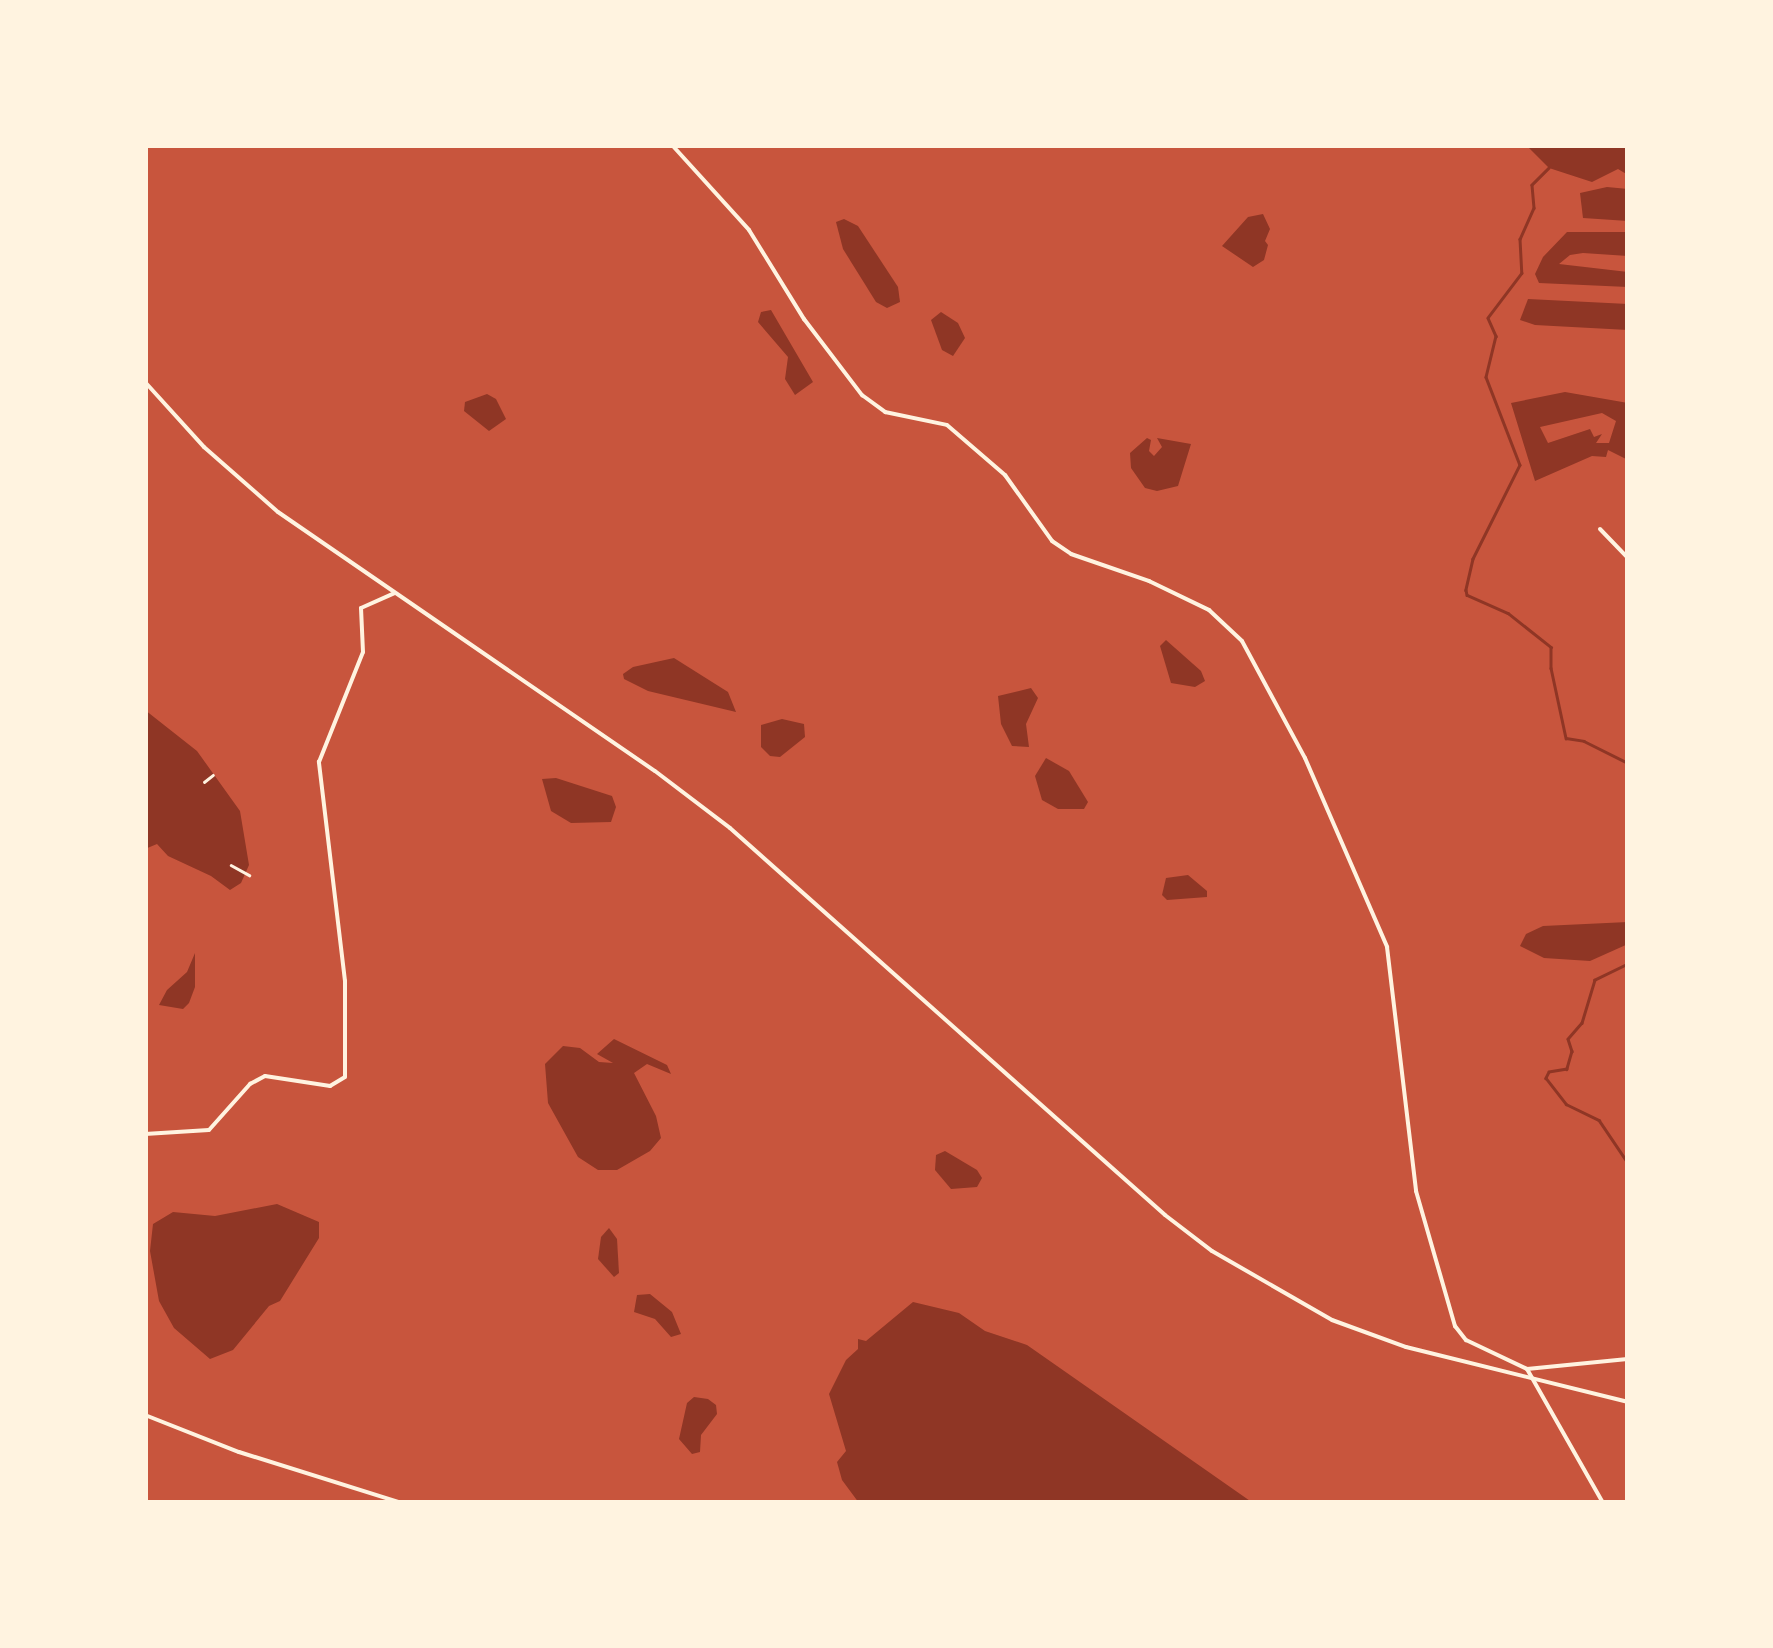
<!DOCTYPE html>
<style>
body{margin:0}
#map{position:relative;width:1773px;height:1648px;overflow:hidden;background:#c8553d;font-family:"PT Serif",serif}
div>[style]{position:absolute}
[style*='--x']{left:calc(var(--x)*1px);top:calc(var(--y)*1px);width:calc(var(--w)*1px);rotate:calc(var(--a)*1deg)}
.water>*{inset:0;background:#8f3625}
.stream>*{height:2.5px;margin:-1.25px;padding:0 1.25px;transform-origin:1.25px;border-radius:1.25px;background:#8f3625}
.path>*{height:2.5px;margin:-1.25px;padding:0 1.25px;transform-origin:1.25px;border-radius:1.25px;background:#fff3e0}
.minor>*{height:4px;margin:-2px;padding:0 2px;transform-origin:2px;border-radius:2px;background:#fff3e0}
span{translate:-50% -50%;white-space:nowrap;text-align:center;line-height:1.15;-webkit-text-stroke:9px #fff3e0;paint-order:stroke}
.frame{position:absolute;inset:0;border:148px solid #fff3e0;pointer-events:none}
</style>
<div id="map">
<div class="water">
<div style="clip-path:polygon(1526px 145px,1628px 145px,1628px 175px,1618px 169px,1592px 182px,1549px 168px)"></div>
<div style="clip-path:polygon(1607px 187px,1628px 189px,1628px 221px,1583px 218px,1580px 193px)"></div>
<div style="clip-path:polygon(1263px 214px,1270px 229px,1265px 241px,1268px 245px,1264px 260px,1253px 267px,1222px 246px,1248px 217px)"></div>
<div style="clip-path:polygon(844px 219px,858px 226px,898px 287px,900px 302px,887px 308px,876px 302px,843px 249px,836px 222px)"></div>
<div style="clip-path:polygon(1567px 232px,1628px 232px,1628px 256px,1583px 253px,1570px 255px,1559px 264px,1628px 272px,1628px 287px,1539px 283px,1535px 274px,1543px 257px)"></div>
<div style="clip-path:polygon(1528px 299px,1628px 304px,1628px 330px,1535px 325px,1520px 320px)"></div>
<div style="clip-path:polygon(771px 310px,813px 382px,795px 395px,785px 379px,788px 357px,758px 322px,761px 312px)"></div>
<div style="clip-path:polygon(941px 312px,958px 323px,965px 338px,953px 356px,942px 350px,931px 320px)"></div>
<div style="clip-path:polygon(evenodd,1565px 392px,1628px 403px,1628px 460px,1608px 450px,1606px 457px,1592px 456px,1535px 481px,1511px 403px,1565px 392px,1602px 413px,1616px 421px,1609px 443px,1596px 443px,1602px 434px,1594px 437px,1590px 429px,1548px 443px,1540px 427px,1602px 413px)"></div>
<div style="clip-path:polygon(487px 394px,496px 399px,506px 419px,489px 431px,464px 411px,465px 402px)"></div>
<div style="clip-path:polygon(1147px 438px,1151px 440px,1149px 451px,1154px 456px,1162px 447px,1157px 438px,1191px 444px,1178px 486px,1157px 491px,1145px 488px,1131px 468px,1130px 453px)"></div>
<div style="clip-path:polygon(1166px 640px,1201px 671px,1205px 681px,1195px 687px,1171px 683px,1160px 646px)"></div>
<div style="clip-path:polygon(674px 658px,728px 692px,736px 712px,648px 691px,624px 679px,623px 674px,633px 667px)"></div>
<div style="clip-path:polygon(1031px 688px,1038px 698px,1026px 724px,1029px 747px,1012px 746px,1001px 724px,998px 696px)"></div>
<div style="clip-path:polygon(145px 710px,197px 751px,240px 811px,249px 865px,241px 883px,230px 890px,211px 876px,168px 856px,157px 844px,145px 849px)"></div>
<div style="clip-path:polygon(782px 719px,804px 724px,805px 737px,780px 757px,770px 756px,761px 747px,761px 725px)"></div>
<div style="clip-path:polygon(1046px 758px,1069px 771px,1088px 802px,1084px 809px,1058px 809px,1042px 800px,1035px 776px)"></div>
<div style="clip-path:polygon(556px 778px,612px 796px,616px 807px,611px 822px,571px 823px,551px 811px,542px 779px)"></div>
<div style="clip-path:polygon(1188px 875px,1207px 891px,1207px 897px,1167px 900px,1162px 895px,1166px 878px)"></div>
<div style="clip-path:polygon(1628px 922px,1628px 944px,1590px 961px,1544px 958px,1520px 946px,1526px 934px,1543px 926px)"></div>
<div style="clip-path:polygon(195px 953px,195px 987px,189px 1003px,183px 1009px,159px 1005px,167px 990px,187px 972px)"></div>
<div style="clip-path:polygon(614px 1039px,667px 1065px,671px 1074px,647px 1064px,634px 1073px,656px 1116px,661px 1138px,650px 1151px,617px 1170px,598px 1170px,578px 1157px,548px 1103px,545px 1064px,563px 1046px,580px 1048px,599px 1062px,613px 1063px,597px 1054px)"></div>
<div style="clip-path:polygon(945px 1151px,977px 1170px,982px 1178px,977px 1187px,951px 1189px,935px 1170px,936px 1155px)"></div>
<div style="clip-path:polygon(277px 1204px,319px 1222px,319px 1238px,280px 1301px,269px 1306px,233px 1350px,210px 1359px,174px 1328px,159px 1301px,150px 1251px,153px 1224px,173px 1212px,215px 1216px)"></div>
<div style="clip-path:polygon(609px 1228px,617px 1239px,619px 1273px,614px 1277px,598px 1259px,601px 1237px)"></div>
<div style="clip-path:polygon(650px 1294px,672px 1312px,681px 1334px,671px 1337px,655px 1319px,634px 1312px,637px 1295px)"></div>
<div style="clip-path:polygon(913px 1302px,959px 1313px,985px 1331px,1027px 1345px,1253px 1503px,859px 1503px,842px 1480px,837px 1462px,846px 1451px,829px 1394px,846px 1360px,858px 1349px,858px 1339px,866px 1341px)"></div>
<div style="clip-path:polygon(694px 1397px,708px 1399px,716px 1405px,717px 1414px,701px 1435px,700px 1452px,692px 1454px,679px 1439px,687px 1403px)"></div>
</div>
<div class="stream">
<div style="--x:1549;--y:168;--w:24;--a:135"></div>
<div style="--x:1532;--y:185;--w:23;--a:85"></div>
<div style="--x:1534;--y:208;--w:34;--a:114"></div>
<div style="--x:1520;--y:239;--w:34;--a:87"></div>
<div style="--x:1522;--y:273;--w:56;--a:127.1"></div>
<div style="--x:1488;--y:318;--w:20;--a:66"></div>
<div style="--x:1496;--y:336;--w:42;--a:103.7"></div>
<div style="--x:1486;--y:377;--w:94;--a:68.9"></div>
<div style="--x:1520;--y:465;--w:105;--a:116.6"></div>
<div style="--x:1473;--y:559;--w:32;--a:103"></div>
<div style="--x:1466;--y:590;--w:5;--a:79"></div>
<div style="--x:1467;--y:595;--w:45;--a:23.7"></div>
<div style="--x:1508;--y:613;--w:55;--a:38.3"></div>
<div style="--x:1551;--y:647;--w:21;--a:90"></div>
<div style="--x:1551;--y:668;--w:72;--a:77.9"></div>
<div style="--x:1566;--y:738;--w:18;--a:9"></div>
<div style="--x:1584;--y:741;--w:49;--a:26.6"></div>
<div style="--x:1628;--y:964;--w:37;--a:154"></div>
<div style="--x:1595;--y:980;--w:45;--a:106.8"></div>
<div style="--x:1582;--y:1023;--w:21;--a:131"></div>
<div style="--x:1568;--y:1039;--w:13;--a:72"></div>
<div style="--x:1572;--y:1051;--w:19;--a:106"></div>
<div style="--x:1567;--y:1069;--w:18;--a:171"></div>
<div style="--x:1549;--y:1072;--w:7;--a:117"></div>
<div style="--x:1546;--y:1078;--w:33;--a:52"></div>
<div style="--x:1566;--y:1104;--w:37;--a:26"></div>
<div style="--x:1599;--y:1120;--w:52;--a:56"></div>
</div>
<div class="path">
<div style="--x:204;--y:782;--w:11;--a:-38"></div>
<div style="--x:231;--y:865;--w:21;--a:29"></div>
</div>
<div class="minor">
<div style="--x:672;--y:145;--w:115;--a:47.8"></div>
<div style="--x:749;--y:230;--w:105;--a:58.3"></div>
<div style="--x:804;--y:319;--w:96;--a:52.7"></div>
<div style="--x:862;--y:395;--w:29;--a:36"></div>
<div style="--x:885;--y:412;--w:63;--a:11.8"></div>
<div style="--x:947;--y:425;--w:77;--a:40.8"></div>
<div style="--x:1005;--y:475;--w:81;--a:54.5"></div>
<div style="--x:1052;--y:541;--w:23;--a:34"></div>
<div style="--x:1071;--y:554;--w:83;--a:19.1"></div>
<div style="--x:1149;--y:581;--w:67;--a:25.8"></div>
<div style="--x:1209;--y:610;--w:45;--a:43.2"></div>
<div style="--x:1242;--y:641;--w:133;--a:61.7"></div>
<div style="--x:1305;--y:758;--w:206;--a:66.5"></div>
<div style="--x:1387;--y:947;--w:246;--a:83.2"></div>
<div style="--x:1416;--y:1191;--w:141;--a:73.9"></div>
<div style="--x:1455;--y:1326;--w:18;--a:52"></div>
<div style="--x:1466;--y:1340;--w:68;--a:25.4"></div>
<div style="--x:145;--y:382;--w:88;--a:47.8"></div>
<div style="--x:204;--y:447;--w:98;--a:41.3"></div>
<div style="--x:278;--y:512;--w:457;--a:34.5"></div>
<div style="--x:655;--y:771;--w:94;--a:37.2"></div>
<div style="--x:730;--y:828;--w:582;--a:41.66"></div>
<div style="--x:1165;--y:1215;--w:59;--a:37.5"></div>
<div style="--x:1212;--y:1251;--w:138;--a:29.9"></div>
<div style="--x:1332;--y:1320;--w:79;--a:20"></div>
<div style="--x:1406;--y:1347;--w:229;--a:13.9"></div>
<div style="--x:1600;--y:529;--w:40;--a:46"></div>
<div style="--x:145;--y:1134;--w:64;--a:-3.6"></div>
<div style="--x:209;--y:1130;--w:62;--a:-48.3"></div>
<div style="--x:250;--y:1084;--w:17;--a:-28"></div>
<div style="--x:265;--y:1076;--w:66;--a:8.7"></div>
<div style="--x:330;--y:1086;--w:17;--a:-31"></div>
<div style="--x:345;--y:1077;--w:96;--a:-90"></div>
<div style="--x:345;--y:981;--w:221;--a:-96.8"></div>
<div style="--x:319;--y:762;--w:118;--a:-68.2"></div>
<div style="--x:363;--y:652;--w:44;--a:-92.6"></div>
<div style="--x:361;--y:608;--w:36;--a:-24"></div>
<div style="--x:1527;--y:1369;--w:154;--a:60.4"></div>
<div style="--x:1527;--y:1369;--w:101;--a:-5.7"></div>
<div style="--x:145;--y:1415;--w:101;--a:21.5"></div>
<div style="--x:239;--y:1452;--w:171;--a:17.4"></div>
</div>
<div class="frame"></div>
</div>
